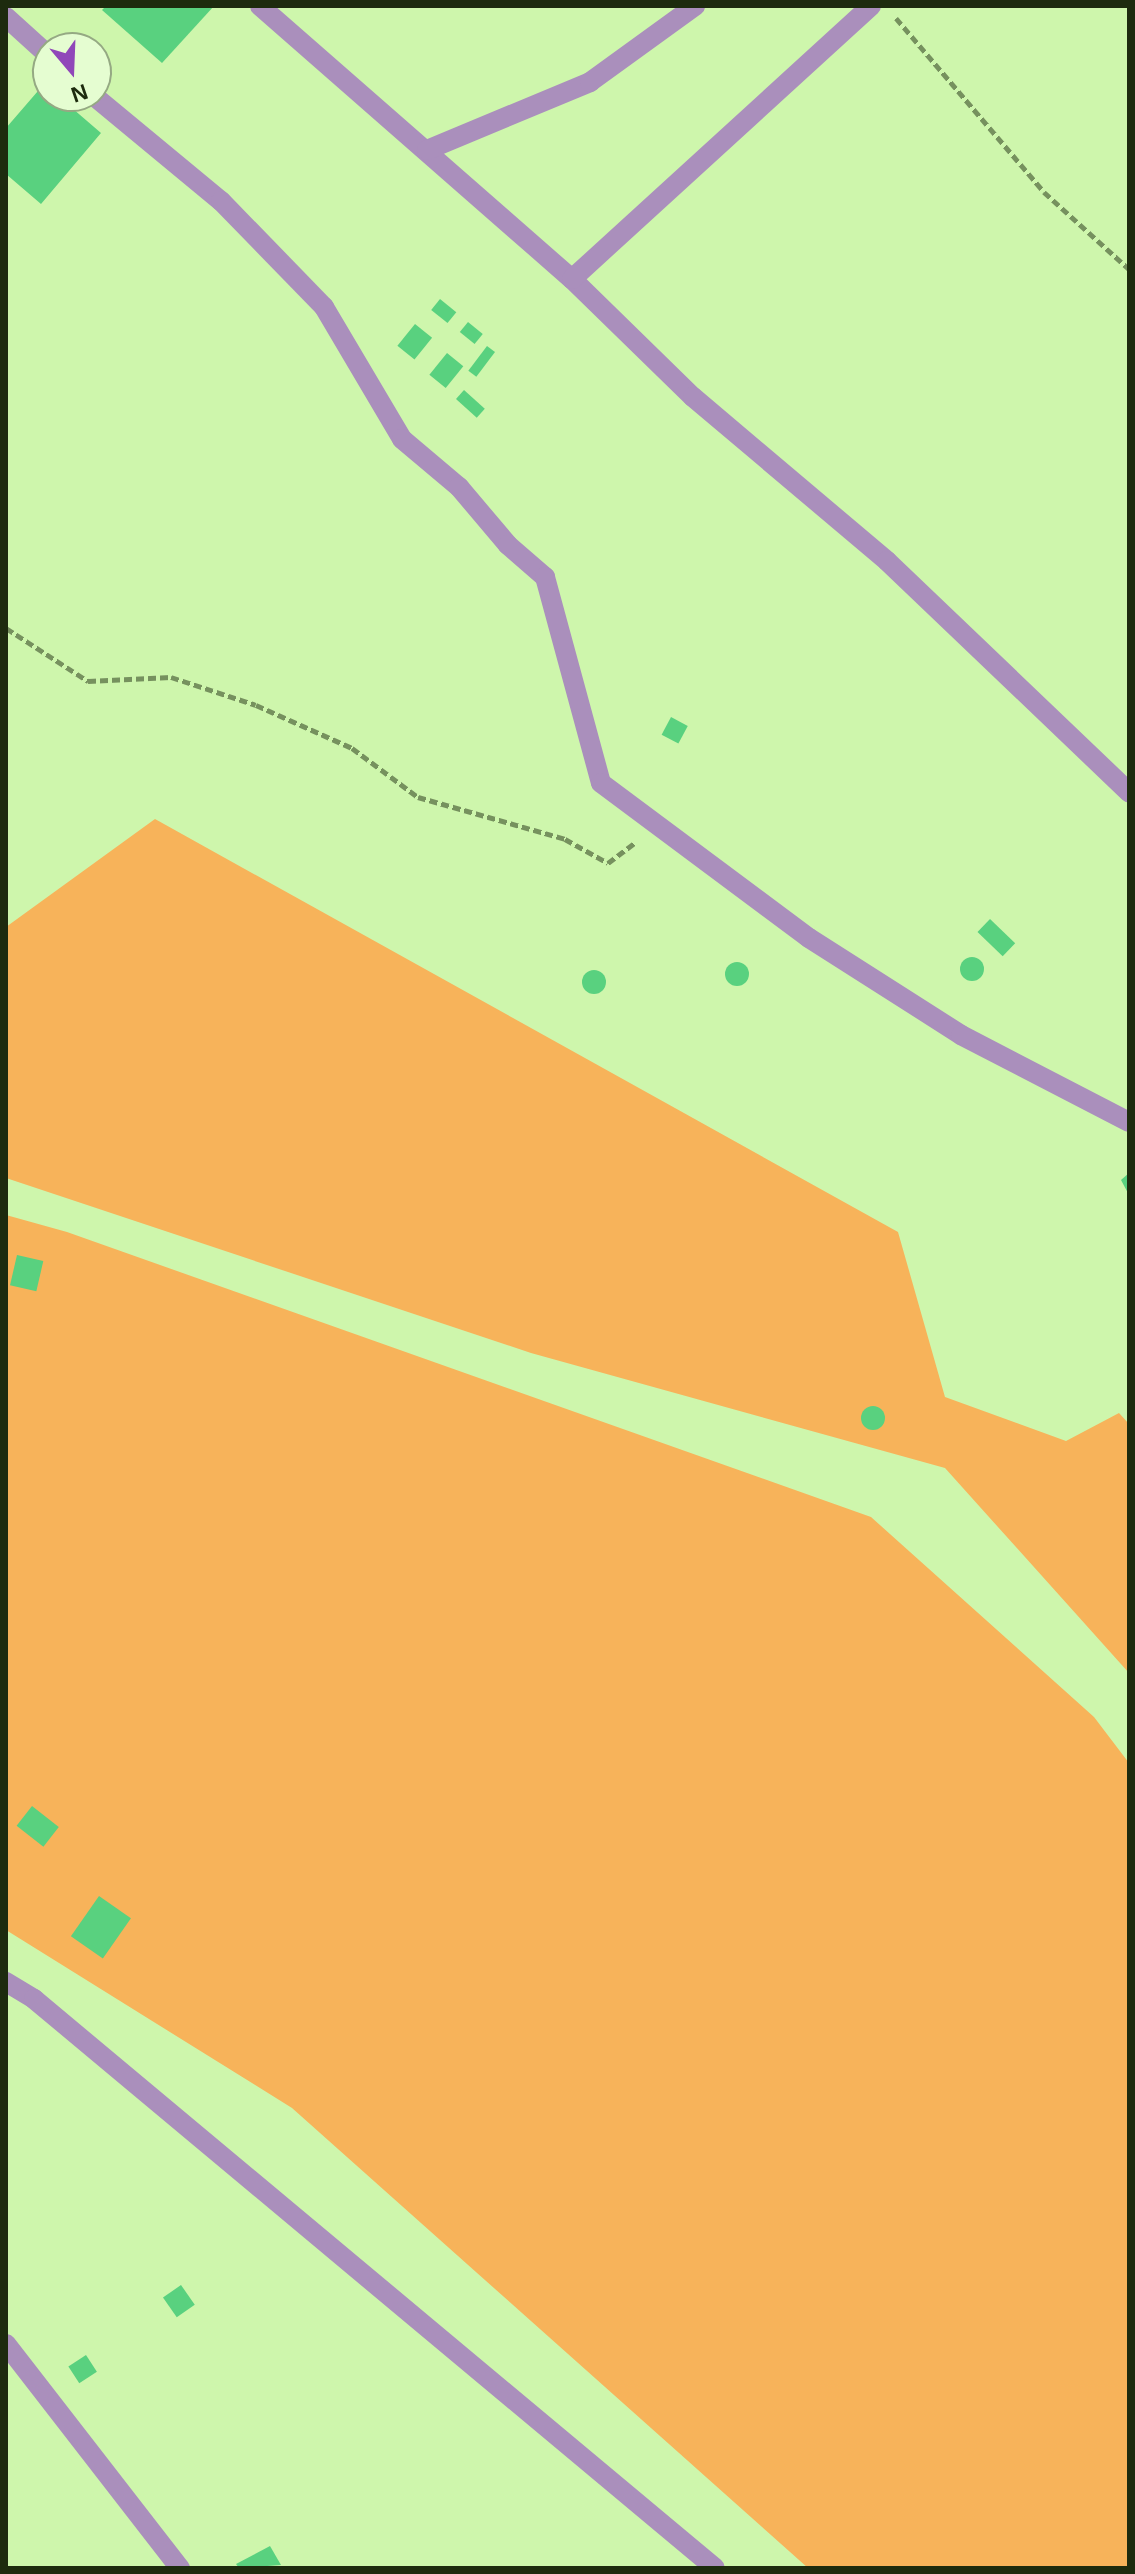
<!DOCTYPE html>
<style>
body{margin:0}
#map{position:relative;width:1135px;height:2574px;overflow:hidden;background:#cef6ac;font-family:Arial,sans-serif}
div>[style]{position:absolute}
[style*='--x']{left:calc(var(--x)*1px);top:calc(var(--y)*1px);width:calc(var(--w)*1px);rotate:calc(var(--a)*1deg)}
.green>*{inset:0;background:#f7b35a}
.building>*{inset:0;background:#59d17f;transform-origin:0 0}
.round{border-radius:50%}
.path>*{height:5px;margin-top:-2.5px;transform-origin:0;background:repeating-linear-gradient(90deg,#76915e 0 8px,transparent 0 12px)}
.street>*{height:20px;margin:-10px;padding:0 10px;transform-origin:10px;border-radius:10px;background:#aa8fbc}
span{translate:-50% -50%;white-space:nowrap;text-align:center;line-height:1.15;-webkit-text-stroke:8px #e5fdd1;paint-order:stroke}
.frame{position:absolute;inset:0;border:8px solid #1d2b0e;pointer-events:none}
.north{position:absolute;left:32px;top:32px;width:80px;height:80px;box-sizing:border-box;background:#e5fdd1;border:2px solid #95a983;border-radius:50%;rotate:161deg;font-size:22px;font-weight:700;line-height:32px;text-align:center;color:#1d2b0e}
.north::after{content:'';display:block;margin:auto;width:28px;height:36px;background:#9047b9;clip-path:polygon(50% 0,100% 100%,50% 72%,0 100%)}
</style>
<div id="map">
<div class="green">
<div style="clip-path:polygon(155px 819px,898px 1232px,945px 1397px,1066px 1441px,1119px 1413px,1129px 1424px,1129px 1673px,945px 1468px,531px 1353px,6px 1178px,6px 927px)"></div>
<div style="clip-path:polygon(6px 1215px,67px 1232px,871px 1517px,1094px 1717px,1129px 1763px,1129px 2568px,808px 2568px,292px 2108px,6px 1930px)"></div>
</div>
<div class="building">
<div style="clip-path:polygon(106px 6px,214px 6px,162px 63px,102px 10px)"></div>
<div style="clip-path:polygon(44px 84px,48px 96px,58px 96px,101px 133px,41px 204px,6px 174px,6px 128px)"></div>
<div style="left:440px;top:299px;width:21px;height:14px;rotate:39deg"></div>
<div style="left:468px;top:322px;width:19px;height:13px;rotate:39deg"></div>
<div style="left:415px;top:324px;width:22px;height:28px;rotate:39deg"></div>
<div style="left:487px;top:346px;width:10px;height:31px;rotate:37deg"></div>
<div style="left:447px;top:353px;width:21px;height:28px;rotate:39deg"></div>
<div style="left:464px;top:390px;width:28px;height:12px;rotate:42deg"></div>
<div style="left:671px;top:717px;width:19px;height:20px;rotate:28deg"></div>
<div style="left:990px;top:919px;width:35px;height:18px;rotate:44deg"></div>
<div class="round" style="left:960px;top:957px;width:24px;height:24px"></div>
<div class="round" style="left:725px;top:962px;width:24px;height:24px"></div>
<div class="round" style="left:582px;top:970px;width:24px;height:24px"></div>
<div style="clip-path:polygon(1129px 1173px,1129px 1195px,1121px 1180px)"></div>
<div style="left:17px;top:1255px;width:27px;height:31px;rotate:13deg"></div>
<div class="round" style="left:861px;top:1406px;width:24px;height:24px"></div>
<div style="left:32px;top:1806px;width:34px;height:25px;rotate:38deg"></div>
<div style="left:99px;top:1896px;width:39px;height:49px;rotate:35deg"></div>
<div style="left:181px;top:2285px;width:24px;height:22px;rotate:55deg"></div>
<div style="left:86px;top:2355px;width:20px;height:21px;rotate:57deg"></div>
<div style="clip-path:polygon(270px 2546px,281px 2565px,239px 2568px,236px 2564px)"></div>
</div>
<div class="path">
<div style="--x:896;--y:18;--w:228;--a:49.6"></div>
<div style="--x:1044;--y:192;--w:115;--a:42.2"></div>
<div style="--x:6;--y:628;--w:98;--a:32.9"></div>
<div style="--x:88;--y:681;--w:83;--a:-2.8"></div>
<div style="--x:171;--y:677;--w:89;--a:18.2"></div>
<div style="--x:256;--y:705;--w:105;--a:24.1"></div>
<div style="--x:352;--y:748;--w:82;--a:36.6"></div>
<div style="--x:418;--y:797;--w:153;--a:15.9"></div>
<div style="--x:565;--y:839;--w:49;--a:29.2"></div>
<div style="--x:608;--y:863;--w:34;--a:-37"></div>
</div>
<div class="street">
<div style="--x:260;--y:6;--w:415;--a:41.2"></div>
<div style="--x:572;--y:279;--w:169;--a:44.3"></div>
<div style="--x:693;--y:397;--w:254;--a:40.2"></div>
<div style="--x:887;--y:561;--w:335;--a:43.7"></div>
<div style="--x:6;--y:17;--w:57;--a:42.1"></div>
<div style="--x:94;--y:96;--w:165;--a:39.6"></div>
<div style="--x:221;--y:201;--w:148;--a:45.8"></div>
<div style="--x:324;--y:307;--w:153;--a:59.4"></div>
<div style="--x:402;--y:439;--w:75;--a:40.1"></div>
<div style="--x:459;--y:487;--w:76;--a:49.8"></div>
<div style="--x:508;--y:545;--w:49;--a:40.9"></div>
<div style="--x:545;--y:577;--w:213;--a:74.8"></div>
<div style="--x:601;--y:783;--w:259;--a:36.7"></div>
<div style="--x:809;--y:938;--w:180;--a:32.5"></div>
<div style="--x:961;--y:1035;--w:189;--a:27.4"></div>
<div style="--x:427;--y:150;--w:177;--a:-22.6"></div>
<div style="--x:590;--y:82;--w:130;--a:-35.9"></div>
<div style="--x:572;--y:279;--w:405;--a:-42.4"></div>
<div style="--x:6;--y:1982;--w:33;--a:31"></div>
<div style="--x:34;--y:1999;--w:887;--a:39.88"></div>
<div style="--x:6;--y:2344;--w:284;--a:52.2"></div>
</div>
<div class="frame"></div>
<div class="north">N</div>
</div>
